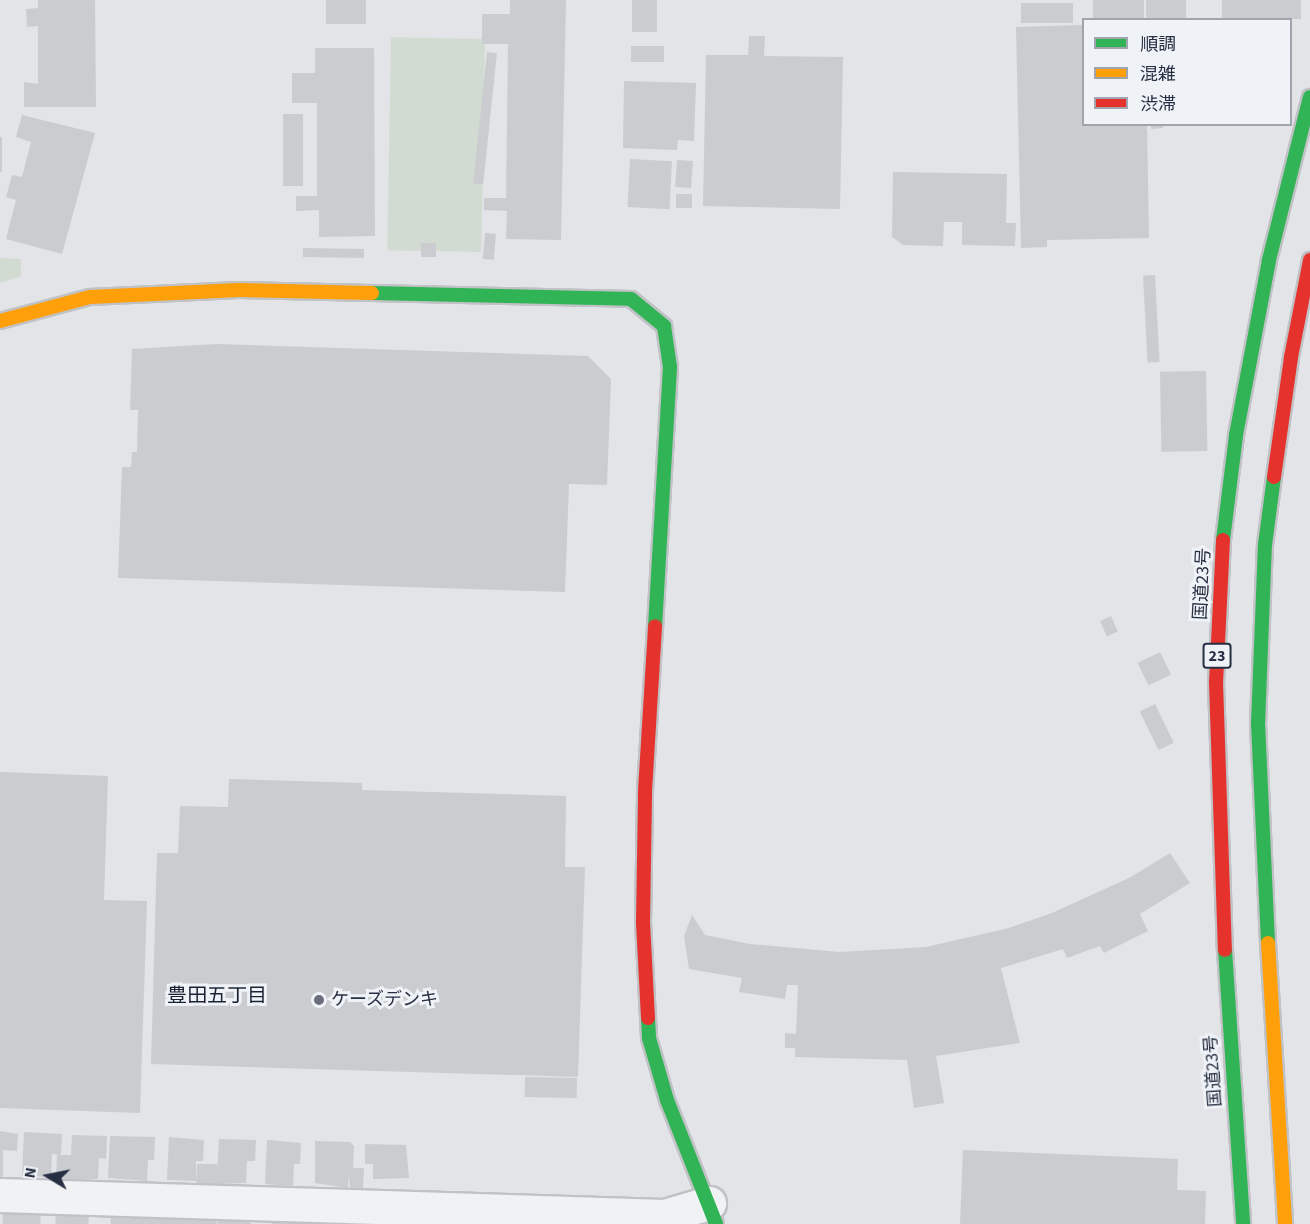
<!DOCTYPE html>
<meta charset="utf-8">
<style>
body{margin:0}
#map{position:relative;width:1310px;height:1224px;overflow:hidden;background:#e2e4e7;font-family:"Source Sans 3","Noto Sans JP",sans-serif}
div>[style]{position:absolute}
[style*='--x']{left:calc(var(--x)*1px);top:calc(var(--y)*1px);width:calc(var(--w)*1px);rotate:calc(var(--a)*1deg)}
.green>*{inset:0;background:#d2dbd2;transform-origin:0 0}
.building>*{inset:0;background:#cacccf;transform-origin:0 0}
.roads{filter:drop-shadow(2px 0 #c0c2c5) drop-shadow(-2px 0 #c0c2c5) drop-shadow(0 2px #c0c2c5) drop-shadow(0 -2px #c0c2c5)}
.street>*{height:33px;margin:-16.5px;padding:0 16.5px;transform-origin:16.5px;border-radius:16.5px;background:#f1f2f3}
.fast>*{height:14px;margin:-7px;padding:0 7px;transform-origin:7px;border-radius:7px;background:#30b455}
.slow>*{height:14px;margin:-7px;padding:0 7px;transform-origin:7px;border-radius:7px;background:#ff9f0a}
.jam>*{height:14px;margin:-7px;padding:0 7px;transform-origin:7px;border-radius:7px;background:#e5322d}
.dots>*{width:16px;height:16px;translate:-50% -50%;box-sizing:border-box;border:3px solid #eff2f7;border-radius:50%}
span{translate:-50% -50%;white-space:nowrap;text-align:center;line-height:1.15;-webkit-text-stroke:6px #eff2f7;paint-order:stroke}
.shield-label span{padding:2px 4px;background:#eff2f7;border:2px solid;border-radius:4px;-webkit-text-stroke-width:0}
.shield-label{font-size:16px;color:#272f42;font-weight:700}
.street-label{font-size:18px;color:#272f42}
.poi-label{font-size:18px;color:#272f42}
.left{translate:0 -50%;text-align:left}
.neighbourhood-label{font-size:20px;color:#192133}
.legend{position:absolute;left:1082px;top:18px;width:210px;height:108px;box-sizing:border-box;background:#eff2f7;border:2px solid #9fa4af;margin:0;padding:8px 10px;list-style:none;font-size:18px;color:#272f42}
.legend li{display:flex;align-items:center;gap:12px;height:30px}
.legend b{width:30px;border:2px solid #9fa4af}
.north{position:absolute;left:18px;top:1146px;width:60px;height:60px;-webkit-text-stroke:4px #eff2f7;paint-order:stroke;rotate:280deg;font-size:16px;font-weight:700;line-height:24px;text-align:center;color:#272f42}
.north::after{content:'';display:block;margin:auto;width:21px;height:27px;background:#272f42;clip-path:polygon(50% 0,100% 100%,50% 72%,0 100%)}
</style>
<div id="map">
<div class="green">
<div style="left:485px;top:39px;width:213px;height:94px;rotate:91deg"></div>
<div style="clip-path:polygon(0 258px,21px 259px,21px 276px,0 283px)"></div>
</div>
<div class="building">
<div style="clip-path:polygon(38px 0,95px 0,96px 107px,24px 107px,24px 82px,38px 84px,38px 26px,27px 27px,26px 9px,38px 8px)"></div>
<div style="left:326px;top:0;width:40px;height:24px"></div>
<div style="clip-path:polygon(510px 0,566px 0,561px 240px,506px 239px,507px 211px,484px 210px,484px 198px,506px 198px,508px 44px,482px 44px,482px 14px,510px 14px)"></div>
<div style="left:632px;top:0;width:25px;height:32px"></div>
<div style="left:1093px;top:0;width:51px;height:20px"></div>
<div style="left:1146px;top:0;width:40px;height:20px"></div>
<div style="left:1222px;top:0;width:79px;height:19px"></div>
<div style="left:1073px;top:3px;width:20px;height:52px;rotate:90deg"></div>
<div style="clip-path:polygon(1083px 25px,1083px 124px,1147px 124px,1149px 238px,1047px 240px,1047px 247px,1021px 248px,1016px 27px)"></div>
<div style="clip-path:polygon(749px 36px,765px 36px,764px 56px,843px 57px,840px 209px,703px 206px,706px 55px,748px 55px)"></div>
<div style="left:631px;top:46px;width:33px;height:16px"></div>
<div style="clip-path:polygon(315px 48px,374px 48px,375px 236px,319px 237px,319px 210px,296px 211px,296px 196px,317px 196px,317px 103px,292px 103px,292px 73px,315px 73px)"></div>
<div style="left:487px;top:52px;width:10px;height:132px;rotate:6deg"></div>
<div style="clip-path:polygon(624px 81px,696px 83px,694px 141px,678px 140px,677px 150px,623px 148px)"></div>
<div style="left:283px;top:114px;width:20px;height:72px"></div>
<div style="clip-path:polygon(22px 115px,95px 133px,62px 254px,6px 239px,16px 200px,6px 197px,12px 175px,22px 177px,31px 142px,16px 137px)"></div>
<div style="clip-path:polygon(1151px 124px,1163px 124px,1163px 128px,1151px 129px)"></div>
<div style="left:0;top:137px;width:2px;height:35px"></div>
<div style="left:630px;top:159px;width:42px;height:48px;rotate:3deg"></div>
<div style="left:677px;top:160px;width:16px;height:27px;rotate:4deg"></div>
<div style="clip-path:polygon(893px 172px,1007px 174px,1006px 223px,1016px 223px,1015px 246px,962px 245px,962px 222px,944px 222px,943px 246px,903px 245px,892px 237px)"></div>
<div style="left:676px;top:194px;width:16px;height:14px"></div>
<div style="left:485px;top:233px;width:11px;height:26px;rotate:5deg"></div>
<div style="left:421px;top:243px;width:15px;height:14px"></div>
<div style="left:303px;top:248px;width:61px;height:9px;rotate:1deg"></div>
<div style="left:1155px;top:275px;width:87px;height:12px;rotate:87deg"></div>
<div style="clip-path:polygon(217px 344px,588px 356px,611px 379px,607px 485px,569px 484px,565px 592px,118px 578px,122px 467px,131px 467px,132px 452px,137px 452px,138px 410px,130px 410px,132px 349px)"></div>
<div style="left:1206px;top:371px;width:80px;height:46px;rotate:89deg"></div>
<div style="left:1111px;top:616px;width:17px;height:12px;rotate:66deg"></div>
<div style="left:1160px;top:652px;width:25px;height:25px;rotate:64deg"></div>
<div style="left:1155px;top:704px;width:43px;height:17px;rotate:64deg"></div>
<div style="clip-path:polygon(0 772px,108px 776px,104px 900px,147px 901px,140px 1113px,0 1108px)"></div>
<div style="clip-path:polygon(229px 779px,362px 783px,362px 790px,566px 796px,565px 867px,585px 867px,578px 1077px,151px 1064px,157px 853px,178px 853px,180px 806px,228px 807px)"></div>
<div style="clip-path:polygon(1170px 853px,1190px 883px,1140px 914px,1148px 931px,1104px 953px,1100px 946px,1067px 958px,1063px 949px,1001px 968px,1020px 1043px,936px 1056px,944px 1103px,914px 1108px,907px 1060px,795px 1057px,795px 1048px,785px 1048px,785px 1033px,796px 1034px,798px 985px,787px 985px,785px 999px,739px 992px,742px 978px,689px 969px,684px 936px,692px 915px,705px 935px,750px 944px,839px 952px,926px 947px,1009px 928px,1052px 913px,1131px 877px)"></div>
<div style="left:525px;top:1077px;width:52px;height:20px;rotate:1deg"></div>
<div style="clip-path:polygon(0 1131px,18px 1134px,17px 1151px,3px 1150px,3px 1177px,0 1177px)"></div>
<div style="clip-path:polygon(24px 1132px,62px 1134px,61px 1155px,52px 1154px,51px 1177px,22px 1176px)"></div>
<div style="clip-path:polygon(72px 1135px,107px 1136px,106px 1159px,99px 1158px,98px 1179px,56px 1179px,57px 1155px,71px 1155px)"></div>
<div style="clip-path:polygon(110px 1136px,155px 1137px,154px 1160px,148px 1160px,147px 1181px,108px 1178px)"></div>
<div style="clip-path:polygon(169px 1137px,204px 1140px,203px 1161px,196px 1161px,196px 1181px,167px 1180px)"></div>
<div style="clip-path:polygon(219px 1139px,256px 1140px,255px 1161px,247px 1161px,246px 1183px,196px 1185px,197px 1164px,217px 1164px,217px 1173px)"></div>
<div style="clip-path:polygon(267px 1140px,301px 1143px,300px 1164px,294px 1164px,293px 1186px,265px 1184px)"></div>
<div style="clip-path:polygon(315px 1141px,350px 1142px,354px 1146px,353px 1168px,364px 1168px,363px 1189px,350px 1188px,349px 1173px,348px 1188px,315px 1183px)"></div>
<div style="clip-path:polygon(365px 1144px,406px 1145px,409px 1178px,373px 1179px,373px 1164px,365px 1164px)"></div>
<div style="clip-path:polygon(963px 1150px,1178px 1159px,1177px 1190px,1206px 1191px,1205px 1224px,960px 1224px)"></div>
<div style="left:3px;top:1206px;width:38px;height:18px;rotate:2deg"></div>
<div style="left:56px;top:1210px;width:33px;height:14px;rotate:2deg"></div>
<div style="left:111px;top:1211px;width:106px;height:13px;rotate:1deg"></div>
<div style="left:218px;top:1214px;width:33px;height:10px;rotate:2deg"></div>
<div style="clip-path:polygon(272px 1217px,366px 1219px,365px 1224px,272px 1224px)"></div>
</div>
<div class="roads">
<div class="street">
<div style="--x:0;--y:1195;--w:664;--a:1.81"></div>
<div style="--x:664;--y:1216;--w:47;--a:-16.1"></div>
</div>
<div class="fast">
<div style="--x:372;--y:293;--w:259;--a:1.3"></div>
<div style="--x:631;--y:299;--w:43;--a:39.3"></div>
<div style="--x:664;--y:326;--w:41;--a:81.7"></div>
<div style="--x:670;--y:367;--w:259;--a:93.3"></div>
<div style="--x:1223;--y:540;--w:106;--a:-82.9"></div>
<div style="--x:1236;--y:435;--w:178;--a:-79.3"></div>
<div style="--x:1269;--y:260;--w:168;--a:-75.9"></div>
<div style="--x:1268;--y:943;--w:218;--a:-92.6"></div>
<div style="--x:1258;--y:725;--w:180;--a:-87.8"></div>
<div style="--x:1265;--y:545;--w:69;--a:-82.5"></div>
<div style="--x:1225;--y:950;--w:275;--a:86.2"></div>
<div style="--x:648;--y:1018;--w:20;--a:87"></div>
<div style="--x:649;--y:1038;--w:65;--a:73.8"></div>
<div style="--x:667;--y:1100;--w:133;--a:68.4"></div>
</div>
<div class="slow">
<div style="--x:0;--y:321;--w:93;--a:-14.9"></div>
<div style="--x:90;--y:297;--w:149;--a:-2.7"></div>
<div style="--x:239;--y:290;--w:133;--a:1.3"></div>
<div style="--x:1268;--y:943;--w:282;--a:86.5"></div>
</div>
<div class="jam">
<div style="--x:1274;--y:477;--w:121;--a:-81.9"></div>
<div style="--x:1291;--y:357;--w:99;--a:-78.9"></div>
<div style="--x:1223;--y:540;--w:142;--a:92.8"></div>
<div style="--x:1216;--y:682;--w:268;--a:88.1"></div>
<div style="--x:648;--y:1018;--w:95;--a:-93"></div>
<div style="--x:643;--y:923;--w:132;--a:-89.1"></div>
<div style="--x:645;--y:791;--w:165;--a:-86.5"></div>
</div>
</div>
<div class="dots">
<div style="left:319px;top:1000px;background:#686e7c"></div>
</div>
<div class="shield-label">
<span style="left:1217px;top:656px">23</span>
</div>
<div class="street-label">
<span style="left:1203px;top:584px;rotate:-87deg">国道23号</span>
<span style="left:1214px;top:1071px;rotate:-94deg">国道23号</span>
</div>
<div class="poi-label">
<span class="left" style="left:331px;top:1000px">ケーズデンキ</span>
</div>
<div class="neighbourhood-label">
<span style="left:217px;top:996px">豊田五丁目</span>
</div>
<ul class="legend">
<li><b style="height:8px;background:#30b455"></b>順調</li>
<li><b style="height:8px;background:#ff9f0a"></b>混雑</li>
<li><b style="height:8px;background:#e5322d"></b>渋滞</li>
</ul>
<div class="north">N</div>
</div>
